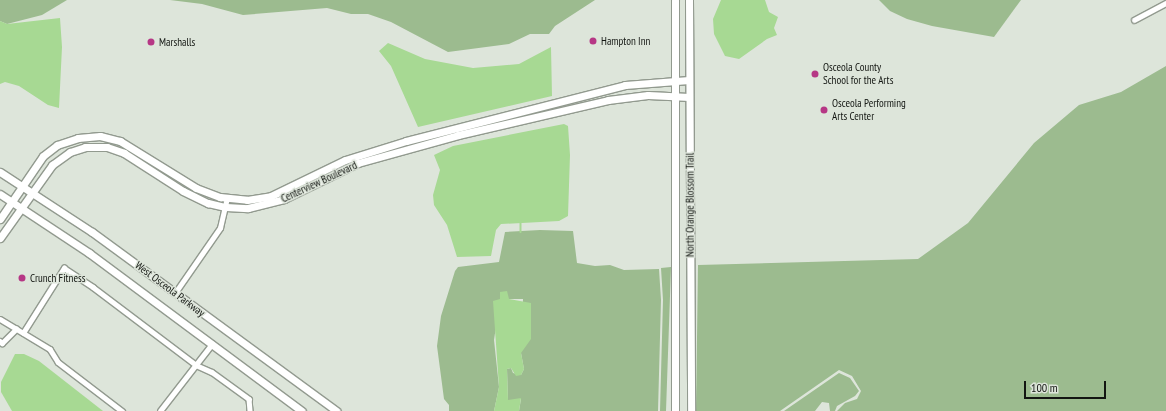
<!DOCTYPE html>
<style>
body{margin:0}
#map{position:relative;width:1166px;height:411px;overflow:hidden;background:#dde5da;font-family:"PT Sans Narrow",sans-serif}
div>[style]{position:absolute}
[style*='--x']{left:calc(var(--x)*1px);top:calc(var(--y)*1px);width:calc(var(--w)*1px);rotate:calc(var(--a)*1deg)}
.green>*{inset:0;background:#9cbb8f}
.water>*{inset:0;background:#a7d993}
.stream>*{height:1.5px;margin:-0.75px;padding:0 0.75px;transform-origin:0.75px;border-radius:0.75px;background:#a7d993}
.roads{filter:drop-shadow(1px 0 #929a8f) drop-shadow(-1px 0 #929a8f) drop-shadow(0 1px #929a8f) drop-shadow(0 -1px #929a8f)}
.street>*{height:4.5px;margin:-2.25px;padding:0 2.25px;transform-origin:2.25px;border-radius:2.25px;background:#fff}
.secondary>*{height:7px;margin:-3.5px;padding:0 3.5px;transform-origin:3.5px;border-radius:3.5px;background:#fff}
.primary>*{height:7px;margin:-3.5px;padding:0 3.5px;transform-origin:3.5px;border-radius:3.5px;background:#fff}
.dots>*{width:11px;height:11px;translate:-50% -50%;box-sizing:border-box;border:2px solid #dde5da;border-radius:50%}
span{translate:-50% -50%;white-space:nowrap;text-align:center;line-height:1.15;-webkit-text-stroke:3px #dde5da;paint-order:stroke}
.poi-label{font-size:11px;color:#131612}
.left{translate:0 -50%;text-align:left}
.street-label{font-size:11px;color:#131612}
.scale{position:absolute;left:1024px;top:381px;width:82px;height:18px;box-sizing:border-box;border:2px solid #131612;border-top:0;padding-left:5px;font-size:12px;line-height:14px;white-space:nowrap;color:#131612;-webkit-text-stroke:3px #dde5da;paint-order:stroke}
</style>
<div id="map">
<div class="green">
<div style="clip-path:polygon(0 0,67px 0,42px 15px,7px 24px,0 21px)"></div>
<div style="clip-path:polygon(170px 0,595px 0,555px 26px,549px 34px,530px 34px,509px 44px,448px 52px,391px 22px,368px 14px,351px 14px,327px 8px,243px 15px,202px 4px)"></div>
<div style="clip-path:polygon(879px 0,1021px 0,994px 37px,932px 26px,907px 19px,890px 11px)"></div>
<div style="clip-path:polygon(1166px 66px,1166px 411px,837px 411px,845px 403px,857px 399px,861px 391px,852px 376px,839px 370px,780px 411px,696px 411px,698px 265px,918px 259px,968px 223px,1034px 143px,1079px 105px,1121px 92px)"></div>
<div style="clip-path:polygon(540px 230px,573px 231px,577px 263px,595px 266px,610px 265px,624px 270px,659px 269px,661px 300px,658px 411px,519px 411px,521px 399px,508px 401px,507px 369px,511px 368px,513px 373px,521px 375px,524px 369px,521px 353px,523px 299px,500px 299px,494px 340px,499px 387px,494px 411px,449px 411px,449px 405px,444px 399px,437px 346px,441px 316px,455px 271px,458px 267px,499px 262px,505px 232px)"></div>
<div style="clip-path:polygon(671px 267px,666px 411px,660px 411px,663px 300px,661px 268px)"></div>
<div style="clip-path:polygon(839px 373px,850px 378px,859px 391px,855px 396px,837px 406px,835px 411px,830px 411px,829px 403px,822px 402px,815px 411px,784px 411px)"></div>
</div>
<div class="water">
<div style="clip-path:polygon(721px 0,765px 0,769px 12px,778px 17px,774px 28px,777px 35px,767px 39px,739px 59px,725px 56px,714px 34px,713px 19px)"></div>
<div style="clip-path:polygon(60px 18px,62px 47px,59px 108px,48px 105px,19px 86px,5px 82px,0 84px,0 21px,7px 24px)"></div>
<div style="clip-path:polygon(388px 43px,425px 59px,473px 68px,519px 64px,551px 47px,552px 96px,418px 127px,391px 66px,379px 51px)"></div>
<div style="clip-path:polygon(564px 124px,568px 126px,570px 155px,568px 216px,559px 221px,501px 224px,496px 230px,491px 256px,457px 257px,447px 225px,434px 205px,433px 195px,440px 170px,434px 155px,453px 146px)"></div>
<div style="clip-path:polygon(507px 291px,509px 299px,531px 303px,531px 339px,521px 353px,524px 369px,521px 375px,516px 376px,511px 368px,507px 369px,508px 400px,521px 398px,519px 411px,494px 411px,499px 387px,493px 301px,500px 299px,500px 292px)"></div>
<div style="clip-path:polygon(15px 354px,24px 354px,39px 361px,103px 411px,12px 411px,1px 392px,1px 382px)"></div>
</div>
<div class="stream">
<div style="--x:521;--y:221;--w:11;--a:90"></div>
</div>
<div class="roads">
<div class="street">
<div style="--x:1134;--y:20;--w:36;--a:-28"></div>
<div style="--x:175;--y:293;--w:79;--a:-55.3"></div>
<div style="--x:220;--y:228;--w:31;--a:-77"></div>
<div style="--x:0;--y:319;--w:58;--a:31"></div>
<div style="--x:50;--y:349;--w:15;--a:58"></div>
<div style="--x:58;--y:362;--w:81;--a:37.4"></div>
<div style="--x:23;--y:333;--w:77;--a:-57.8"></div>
<div style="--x:64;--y:268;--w:35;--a:33"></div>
<div style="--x:93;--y:287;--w:129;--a:37.1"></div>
<div style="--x:196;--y:365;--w:17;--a:24"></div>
<div style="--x:212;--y:372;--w:46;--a:36.1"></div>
<div style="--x:249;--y:399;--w:12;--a:85"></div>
<div style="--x:0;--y:341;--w:3;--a:45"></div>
<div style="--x:2;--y:343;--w:20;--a:-45"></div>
<div style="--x:160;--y:411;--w:85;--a:-52.2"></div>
</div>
<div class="secondary">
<div style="--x:0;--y:219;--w:76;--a:-55.7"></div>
<div style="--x:43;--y:156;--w:18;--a:-38"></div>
<div style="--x:57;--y:145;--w:22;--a:-18"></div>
<div style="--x:78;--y:138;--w:22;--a:-5"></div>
<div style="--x:100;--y:136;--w:21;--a:14"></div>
<div style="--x:120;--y:141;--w:89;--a:31.7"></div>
<div style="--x:196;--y:188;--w:26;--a:21"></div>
<div style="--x:220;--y:197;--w:27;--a:6"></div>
<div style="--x:247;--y:200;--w:24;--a:-9"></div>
<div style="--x:271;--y:196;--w:82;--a:-25.9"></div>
<div style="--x:345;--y:160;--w:64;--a:-17.3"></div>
<div style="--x:406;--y:141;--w:226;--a:-14.3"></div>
<div style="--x:625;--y:85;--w:64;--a:-4.5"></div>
<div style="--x:0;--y:238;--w:90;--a:-54.5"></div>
<div style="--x:52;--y:165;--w:22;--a:-36"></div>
<div style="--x:70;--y:152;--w:16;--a:-18"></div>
<div style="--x:85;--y:147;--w:22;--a:0"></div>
<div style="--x:107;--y:147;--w:18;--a:19"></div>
<div style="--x:124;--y:153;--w:70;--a:32.8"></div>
<div style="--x:183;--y:191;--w:28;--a:26"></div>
<div style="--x:208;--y:203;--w:18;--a:13"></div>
<div style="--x:226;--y:207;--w:22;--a:3"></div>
<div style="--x:248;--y:208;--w:37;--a:-14"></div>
<div style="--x:284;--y:199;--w:82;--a:-25.9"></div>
<div style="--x:358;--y:163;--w:104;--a:-15.6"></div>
<div style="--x:458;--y:135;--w:154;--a:-13.1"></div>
<div style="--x:608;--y:100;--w:40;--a:-7.1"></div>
<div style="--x:648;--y:95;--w:41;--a:2.8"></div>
</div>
<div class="primary">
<div style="--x:689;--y:0;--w:411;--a:89.7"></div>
<div style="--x:0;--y:172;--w:110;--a:33.1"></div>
<div style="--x:92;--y:232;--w:303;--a:36.2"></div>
<div style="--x:0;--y:194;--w:107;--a:33.5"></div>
<div style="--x:89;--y:253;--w:265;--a:36.6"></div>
<div style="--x:675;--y:411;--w:411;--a:-90"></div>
</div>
</div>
<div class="dots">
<div style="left:593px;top:41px;background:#b63785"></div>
<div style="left:151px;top:42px;background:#b63785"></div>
<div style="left:815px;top:74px;background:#b63785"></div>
<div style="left:824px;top:110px;background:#b63785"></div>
<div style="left:22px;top:278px;background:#b63785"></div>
</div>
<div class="poi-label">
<span class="left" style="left:601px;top:41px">Hampton Inn</span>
<span class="left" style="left:159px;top:42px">Marshalls</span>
<span class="left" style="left:823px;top:74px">Osceola County<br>School for the Arts</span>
<span class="left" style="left:832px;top:110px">Osceola Performing<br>Arts Center</span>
<span class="left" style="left:30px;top:278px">Crunch Fitness</span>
</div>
<div class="street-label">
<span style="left:319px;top:182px;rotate:-25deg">Centerview Boulevard</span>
<span style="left:690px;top:205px;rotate:-90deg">North Orange Blossom Trail</span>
<span style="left:170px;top:289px;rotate:37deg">West Osceola Parkway</span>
</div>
<div class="scale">100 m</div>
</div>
